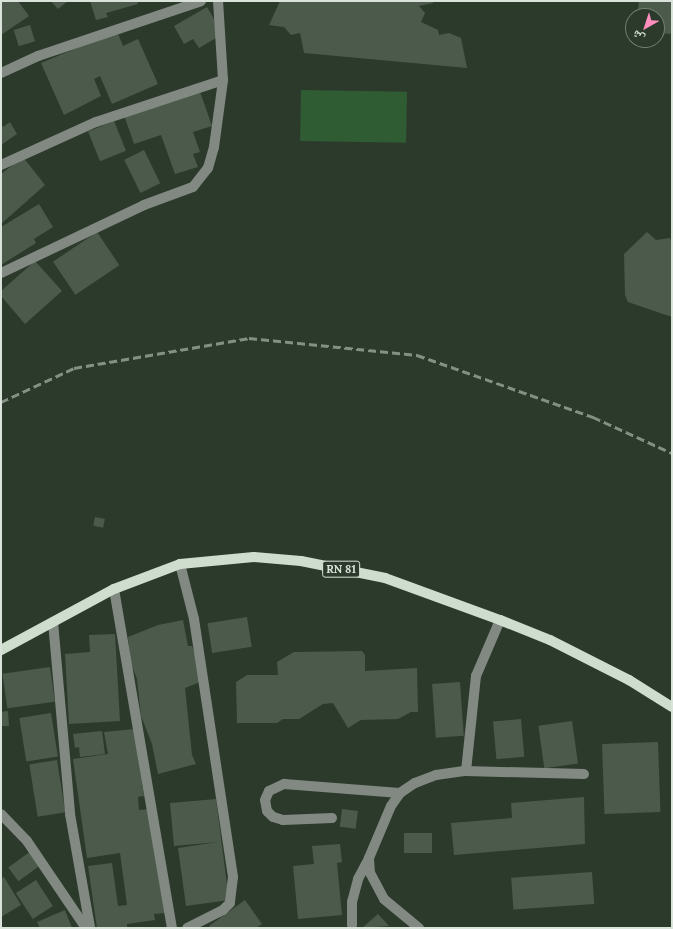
<!DOCTYPE html>
<meta charset="utf-8">
<style>
body{margin:0}
#map{position:relative;width:673px;height:929px;overflow:hidden;background:#2c3a2c;font-family:Lora,"Noto Naskh Arabic",serif}
div>[style]{position:absolute}
[style*='--x']{left:calc(var(--x)*1px);top:calc(var(--y)*1px);width:calc(var(--w)*1px);rotate:calc(var(--a)*1deg)}
.green>*{inset:0;background:#305c33;transform-origin:0 0}
.building>*{inset:0;background:#4b5a4b;transform-origin:0 0}
.minor>*{height:10px;margin:-5px;padding:0 5px;transform-origin:5px;border-radius:5px;background:#828982}
.major>*{height:10px;margin:-5px;padding:0 5px;transform-origin:5px;border-radius:5px;background:#ceddce}
.rail>*{height:3px;margin-top:-1.5px;transform-origin:0;background:repeating-linear-gradient(90deg,#859085 0 8px,transparent 0 12px)}
span{translate:-50% -50%;white-space:nowrap;text-align:center;line-height:1.15;-webkit-text-stroke:3px #2c3a2c;paint-order:stroke}
.shield-label span{padding:1px 3px;background:#2c3a2c;border:1px solid;border-radius:3px;-webkit-text-stroke-width:0}
.shield-label{font-size:11px;color:#dae3da;font-weight:700}
.frame{position:absolute;inset:0;border:2px solid #dae3da;pointer-events:none}
.north{position:absolute;left:625px;top:8px;width:40px;height:40px;box-sizing:border-box;background:#2c3a2c;border:1px solid #727e72;border-radius:50%;rotate:219deg;font-size:11px;font-weight:700;line-height:16px;text-align:center;color:#dae3da}
.north::after{content:'';display:block;margin:auto;width:14px;height:18px;background:#fe8ebb;clip-path:polygon(50% 0,100% 100%,50% 72%,0 100%)}
</style>
<div id="map">
<div class="green">
<div style="left:301px;top:90px;width:106px;height:51px;rotate:1deg"></div>
</div>
<div class="building">
<div style="clip-path:polygon(1px 1px,18px 1px,29px 16px,1px 35px)"></div>
<div style="clip-path:polygon(51px 1px,68px 1px,58px 9px)"></div>
<div style="clip-path:polygon(90px 1px,137px 1px,138px 4px,106px 13px,108px 17px,96px 20px)"></div>
<div style="clip-path:polygon(280px 1px,433px 1px,433px 3px,419px 6px,425px 13px,421px 22px,438px 30px,439px 35px,449px 33px,461px 38px,467px 68px,304px 53px,300px 33px,291px 35px,284px 27px,269px 25px)"></div>
<div style="clip-path:polygon(639px 1px,672px 1px,672px 34px,657px 33px,657px 16px,637px 16px)"></div>
<div style="clip-path:polygon(207px 7px,223px 34px,199px 48px,193px 39px,184px 44px,174px 26px)"></div>
<div style="left:30px;top:25px;width:17px;height:17px;rotate:73deg"></div>
<div style="clip-path:polygon(117px 31px,123px 46px,138px 39px,158px 84px,112px 104px,100px 76px,94px 79px,101px 96px,64px 115px,41px 63px)"></div>
<div style="clip-path:polygon(199px 89px,212px 126px,193px 132px,200px 152px,193px 154px,198px 167px,175px 174px,161px 135px,134px 144px,124px 115px)"></div>
<div style="left:114px;top:121px;width:32px;height:28px;rotate:68deg"></div>
<div style="clip-path:polygon(10px 122px,17px 134px,1px 145px,1px 123px,3px 127px)"></div>
<div style="left:144px;top:150px;width:37px;height:22px;rotate:64deg"></div>
<div style="clip-path:polygon(23px 157px,45px 185px,1px 224px,1px 174px)"></div>
<div style="clip-path:polygon(39px 204px,53px 227px,34px 239px,36px 243px,1px 265px,1px 227px)"></div>
<div style="left:97px;top:232px;width:40px;height:53px;rotate:56deg"></div>
<div style="clip-path:polygon(647px 232px,656px 240px,670px 238px,672px 244px,672px 317px,628px 302px,625px 295px,624px 254px)"></div>
<div style="clip-path:polygon(35px 261px,62px 291px,25px 324px,1px 296px,1px 291px)"></div>
<div style="left:95px;top:517px;width:10px;height:9px;rotate:11deg"></div>
<div style="left:247px;top:617px;width:30px;height:40px;rotate:81deg"></div>
<div style="clip-path:polygon(183px 620px,188px 646px,192px 646px,198px 662px,200px 682px,185px 688px,192px 755px,196px 764px,158px 774px,152px 744px,141px 716px,137px 679px,130px 661px,128px 637px,158px 625px)"></div>
<div style="clip-path:polygon(115px 634px,120px 721px,69px 724px,65px 654px,90px 652px,89px 635px)"></div>
<div style="clip-path:polygon(362px 651px,365px 655px,365px 671px,417px 668px,418px 712px,411px 712px,398px 719px,361px 720px,348px 728px,333px 703px,323px 704px,299px 719px,283px 719px,277px 723px,237px 723px,236px 682px,247px 675px,278px 675px,277px 662px,294px 652px)"></div>
<div style="left:50px;top:667px;width:35px;height:48px;rotate:82deg"></div>
<div style="left:460px;top:682px;width:54px;height:28px;rotate:86deg"></div>
<div style="clip-path:polygon(8px 711px,9px 726px,1px 726px,1px 712px)"></div>
<div style="left:51px;top:713px;width:44px;height:32px;rotate:81deg"></div>
<div style="left:521px;top:719px;width:38px;height:28px;rotate:85deg"></div>
<div style="left:572px;top:721px;width:43px;height:34px;rotate:82deg"></div>
<div style="clip-path:polygon(134px 729px,144px 796px,138px 797px,139px 810px,150px 809px,165px 913px,154px 914px,155px 920px,127px 924px,127px 928px,97px 928px,88px 866px,112px 863px,118px 906px,127px 905px,120px 853px,87px 858px,73px 759px,108px 754px,104px 732px)"></div>
<div style="clip-path:polygon(102px 731px,105px 754px,80px 757px,79px 747px,75px 748px,73px 734px)"></div>
<div style="left:658px;top:742px;width:70px;height:56px;rotate:88deg"></div>
<div style="left:57px;top:760px;width:53px;height:28px;rotate:81deg"></div>
<div style="clip-path:polygon(584px 797px,585px 844px,454px 855px,451px 823px,512px 818px,511px 803px)"></div>
<div style="clip-path:polygon(216px 799px,229px 900px,186px 906px,178px 848px,218px 842px,174px 846px,170px 803px)"></div>
<div style="left:342px;top:809px;width:16px;height:18px;rotate:7deg"></div>
<div style="left:404px;top:833px;width:28px;height:20px"></div>
<div style="clip-path:polygon(340px 844px,342px 862px,337px 863px,342px 915px,298px 919px,293px 866px,314px 864px,312px 846px)"></div>
<div style="left:31px;top:851px;width:17px;height:28px;rotate:54deg"></div>
<div style="left:592px;top:872px;width:32px;height:81px;rotate:86deg"></div>
<div style="clip-path:polygon(4px 877px,21px 905px,1px 917px,1px 878px)"></div>
<div style="left:36px;top:880px;width:31px;height:24px;rotate:57deg"></div>
<div style="clip-path:polygon(245px 900px,262px 924px,256px 928px,211px 928px,209px 926px)"></div>
<div style="clip-path:polygon(65px 910px,72px 928px,40px 928px,37px 922px)"></div>
<div style="clip-path:polygon(378px 914px,389px 926px,362px 928px)"></div>
</div>
<div class="minor">
<div style="--x:1;--y:73;--w:41;--a:-24.7"></div>
<div style="--x:38;--y:56;--w:172;--a:-18.6"></div>
<div style="--x:1;--y:165;--w:104;--a:-24.4"></div>
<div style="--x:96;--y:122;--w:134;--a:-18.3"></div>
<div style="--x:1;--y:273;--w:158;--a:-25.4"></div>
<div style="--x:144;--y:205;--w:52;--a:-20.2"></div>
<div style="--x:193;--y:187;--w:24;--a:-52"></div>
<div style="--x:208;--y:168;--w:22;--a:-74"></div>
<div style="--x:214;--y:147;--w:68;--a:-82.3"></div>
<div style="--x:223;--y:80;--w:79;--a:-93.6"></div>
<div style="--x:180;--y:564;--w:57;--a:75.7"></div>
<div style="--x:194;--y:619;--w:261;--a:81.4"></div>
<div style="--x:233;--y:877;--w:26;--a:97"></div>
<div style="--x:230;--y:903;--w:10;--a:135"></div>
<div style="--x:223;--y:910;--w:40;--a:153.4"></div>
<div style="--x:114;--y:589;--w:344;--a:80.3"></div>
<div style="--x:53;--y:622;--w:193;--a:84.9"></div>
<div style="--x:70;--y:814;--w:116;--a:80"></div>
<div style="--x:466;--y:771;--w:96;--a:-84"></div>
<div style="--x:476;--y:676;--w:61;--a:-66.8"></div>
<div style="--x:1;--y:814;--w:37;--a:46"></div>
<div style="--x:27;--y:841;--w:105;--a:55.9"></div>
<div style="--x:332;--y:818;--w:49;--a:177.7"></div>
<div style="--x:283;--y:820;--w:10;--a:-163"></div>
<div style="--x:273;--y:817;--w:8;--a:-135"></div>
<div style="--x:267;--y:811;--w:11;--a:-100"></div>
<div style="--x:265;--y:800;--w:10;--a:-66"></div>
<div style="--x:269;--y:791;--w:17;--a:-25"></div>
<div style="--x:284;--y:784;--w:116;--a:4.4"></div>
<div style="--x:352;--y:925;--w:23;--a:-90"></div>
<div style="--x:352;--y:902;--w:24;--a:-75"></div>
<div style="--x:358;--y:879;--w:24;--a:-62"></div>
<div style="--x:419;--y:928;--w:45;--a:-140.4"></div>
<div style="--x:384;--y:899;--w:30;--a:-118"></div>
<div style="--x:370;--y:873;--w:15;--a:-94"></div>
<div style="--x:369;--y:858;--w:56;--a:-67.1"></div>
<div style="--x:391;--y:806;--w:16;--a:-55"></div>
<div style="--x:400;--y:793;--w:18;--a:-34"></div>
<div style="--x:415;--y:783;--w:22;--a:-21"></div>
<div style="--x:436;--y:775;--w:30;--a:-8"></div>
<div style="--x:466;--y:771;--w:118;--a:1.5"></div>
</div>
<div class="major">
<div style="--x:1;--y:650;--w:128;--a:-28.4"></div>
<div style="--x:114;--y:589;--w:71;--a:-20.7"></div>
<div style="--x:180;--y:564;--w:74;--a:-5.4"></div>
<div style="--x:254;--y:557;--w:47;--a:4.9"></div>
<div style="--x:301;--y:561;--w:86;--a:11.4"></div>
<div style="--x:385;--y:578;--w:122;--a:20.1"></div>
<div style="--x:500;--y:620;--w:54;--a:21.8"></div>
<div style="--x:550;--y:640;--w:89;--a:26.9"></div>
<div style="--x:629;--y:680;--w:51;--a:32.1"></div>
</div>
<div class="rail">
<div style="--x:1;--y:402;--w:81;--a:-25"></div>
<div style="--x:74;--y:368;--w:178;--a:-9.7"></div>
<div style="--x:249;--y:338;--w:169;--a:5.8"></div>
<div style="--x:417;--y:355;--w:187;--a:19.4"></div>
<div style="--x:593;--y:417;--w:87;--a:24.5"></div>
</div>
<div class="shield-label">
<span style="left:341px;top:569px">RN 81</span>
</div>
<div class="frame"></div>
<div class="north">ش</div>
</div>
